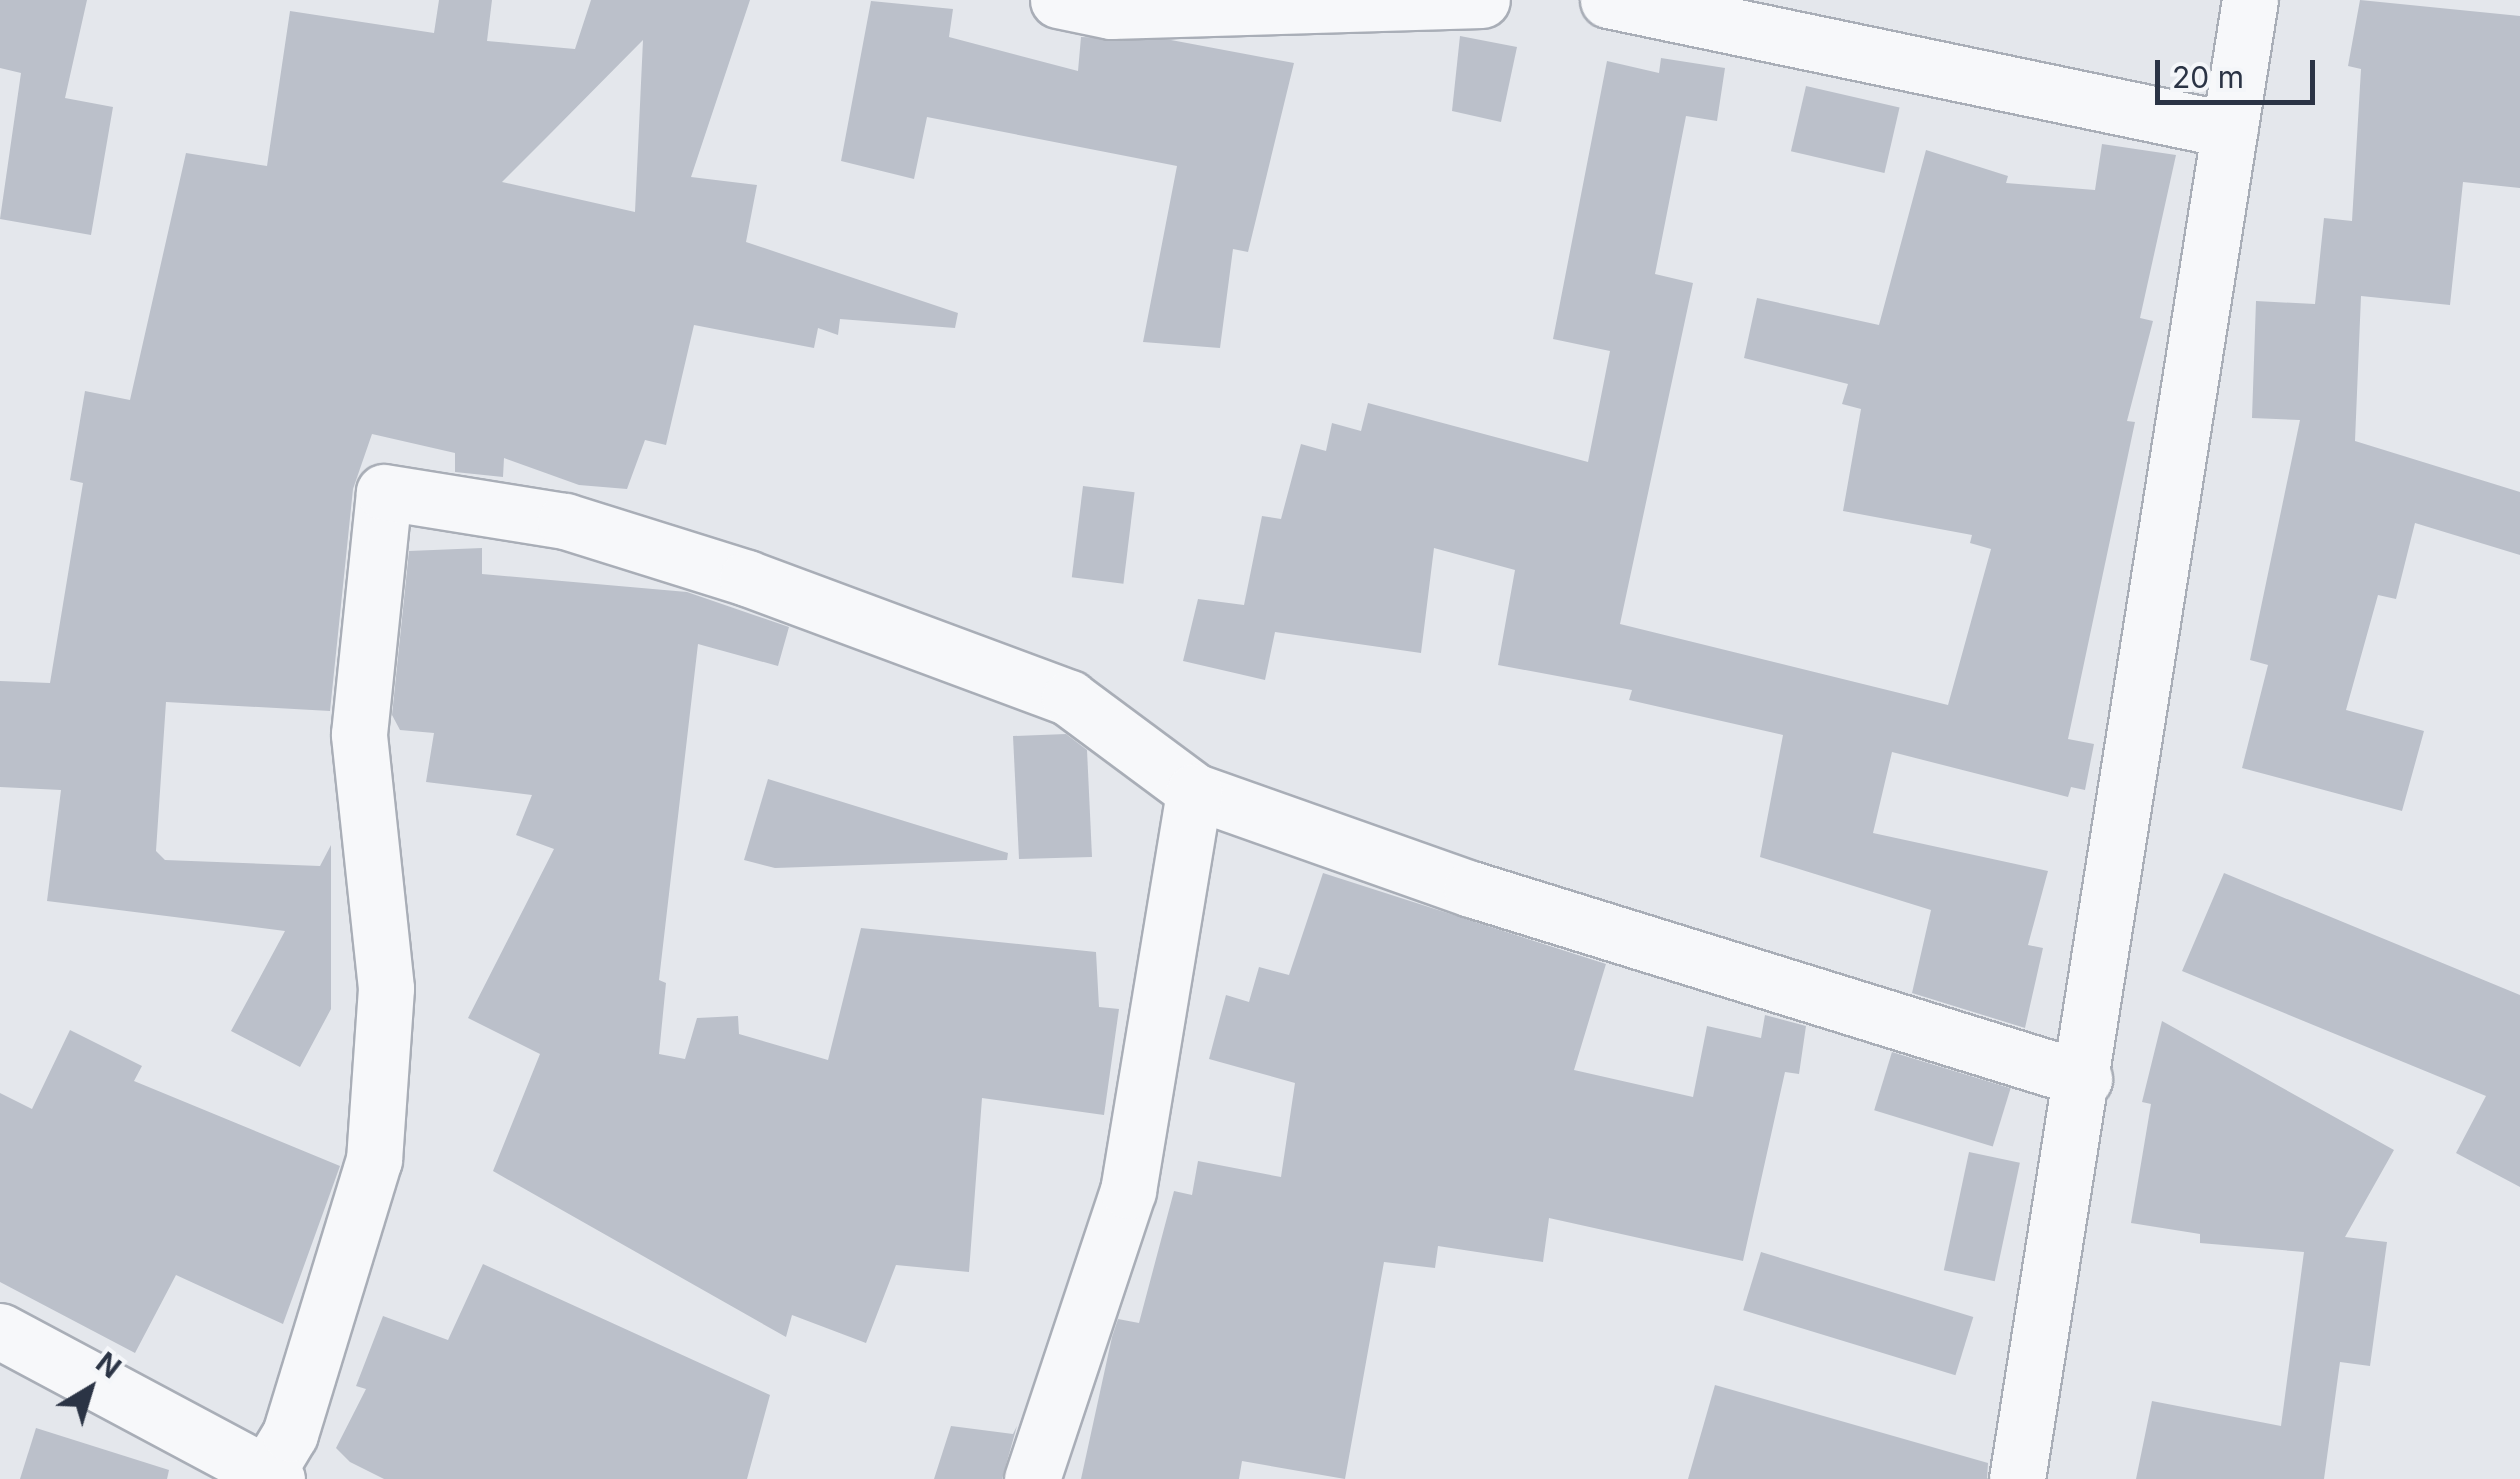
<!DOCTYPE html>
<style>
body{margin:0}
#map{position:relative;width:2520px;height:1479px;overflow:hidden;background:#e4e7ec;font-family:Inter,sans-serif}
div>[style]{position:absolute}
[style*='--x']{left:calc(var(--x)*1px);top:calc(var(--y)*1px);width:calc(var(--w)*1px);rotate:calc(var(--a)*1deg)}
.building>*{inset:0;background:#bbc0ca;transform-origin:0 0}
.roads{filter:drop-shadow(2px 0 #a9aeb7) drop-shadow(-2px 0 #a9aeb7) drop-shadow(0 2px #a9aeb7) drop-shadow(0 -2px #a9aeb7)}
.minor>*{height:55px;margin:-27.5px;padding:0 27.5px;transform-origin:27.5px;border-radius:27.5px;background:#f7f8fa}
span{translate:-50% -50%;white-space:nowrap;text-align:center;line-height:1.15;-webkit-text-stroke:8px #f4f6f9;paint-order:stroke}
.north{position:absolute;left:40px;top:1339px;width:100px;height:100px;-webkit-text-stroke:8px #f4f6f9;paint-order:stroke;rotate:38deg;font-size:28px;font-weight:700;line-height:40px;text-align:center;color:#2b3445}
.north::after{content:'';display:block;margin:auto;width:35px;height:45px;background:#2b3445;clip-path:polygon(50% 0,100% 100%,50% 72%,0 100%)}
.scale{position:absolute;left:2155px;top:60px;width:160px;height:45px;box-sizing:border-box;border:5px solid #2b3445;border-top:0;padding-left:12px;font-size:30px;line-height:35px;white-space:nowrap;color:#2b3445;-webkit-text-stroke:8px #f4f6f9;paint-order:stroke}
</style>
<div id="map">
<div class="building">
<div style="clip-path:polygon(0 0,87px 0,65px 98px,113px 107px,91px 235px,0 219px,21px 73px,0 68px)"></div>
<div style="clip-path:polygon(evenodd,439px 0,492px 0,487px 41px,575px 49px,591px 0,750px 0,691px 177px,757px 185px,746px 242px,958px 313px,955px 328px,840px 319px,838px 335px,818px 328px,814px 348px,694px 325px,666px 445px,645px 440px,627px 489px,579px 485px,504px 458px,503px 477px,455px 472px,455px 453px,372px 434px,353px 489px,330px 711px,166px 702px,156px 851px,165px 860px,320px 866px,331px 845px,331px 1009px,300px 1067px,231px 1031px,285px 931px,47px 901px,61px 790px,0 787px,0 681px,50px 683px,83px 483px,70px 480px,85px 391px,130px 400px,186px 153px,267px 166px,290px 11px,434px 33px,439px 0,643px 40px,635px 212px,502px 182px,547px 137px,643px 40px)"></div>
<div style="clip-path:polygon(2360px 0,2520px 16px,2520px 188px,2463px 182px,2450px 305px,2361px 296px,2355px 441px,2520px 492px,2520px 555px,2415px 523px,2396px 599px,2378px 595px,2346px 710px,2424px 731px,2402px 811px,2242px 768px,2268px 665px,2250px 660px,2300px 420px,2252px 418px,2256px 301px,2315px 304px,2324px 218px,2352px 221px,2361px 69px,2348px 66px)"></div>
<div style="clip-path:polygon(871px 1px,953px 9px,949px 37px,1078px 71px,1081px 37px,1171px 40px,1294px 63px,1248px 252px,1233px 249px,1220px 348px,1143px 342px,1177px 166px,927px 117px,914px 179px,841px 161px)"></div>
<div style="clip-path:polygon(1460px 36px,1517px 47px,1501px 122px,1452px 111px)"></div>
<div style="clip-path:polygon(1661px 58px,1725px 68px,1717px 121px,1686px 116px,1655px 274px,1693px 283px,1620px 624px,1948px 705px,1991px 549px,1970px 543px,1972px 535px,1843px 511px,1861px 409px,1842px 404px,1848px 384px,1744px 358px,1757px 298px,1879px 325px,1926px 150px,2008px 176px,2006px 183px,2095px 190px,2102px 144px,2176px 155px,2140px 318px,2153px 321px,2127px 421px,2135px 422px,2068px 739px,2094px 744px,2085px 790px,2071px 787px,2068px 797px,1892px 752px,1873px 833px,2048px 871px,2028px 945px,2043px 948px,2025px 1028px,1912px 993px,1931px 910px,1760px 857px,1783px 735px,1629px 700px,1632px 690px,1498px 665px,1515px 570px,1434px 548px,1421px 653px,1275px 632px,1265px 680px,1183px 661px,1198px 599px,1244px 605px,1262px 516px,1281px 519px,1301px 444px,1326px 451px,1332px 423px,1361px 431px,1368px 403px,1588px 462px,1610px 351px,1553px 339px,1607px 61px,1659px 73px)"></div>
<div style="left:1806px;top:86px;width:96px;height:67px;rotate:13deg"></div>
<div style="left:1083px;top:486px;width:52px;height:92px;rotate:7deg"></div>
<div style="clip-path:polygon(482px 548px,482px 574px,687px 592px,789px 627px,778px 666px,698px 644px,659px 980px,666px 983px,659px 1054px,685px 1059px,697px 1018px,738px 1016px,739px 1034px,828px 1060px,861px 928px,1096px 952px,1099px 1007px,1119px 1009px,1104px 1115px,982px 1098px,969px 1272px,896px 1265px,866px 1343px,792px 1315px,786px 1337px,493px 1171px,540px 1054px,468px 1018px,554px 849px,516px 835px,532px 795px,426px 782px,434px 733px,400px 730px,392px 715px,409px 551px)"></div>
<div style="clip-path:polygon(1066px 734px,1087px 750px,1092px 857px,1019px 859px,1013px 736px)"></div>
<div style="clip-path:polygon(768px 779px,1008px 853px,1007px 860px,775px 868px,744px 860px)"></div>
<div style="clip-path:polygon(1323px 873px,1606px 964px,1574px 1070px,1693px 1097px,1707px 1026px,1761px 1038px,1765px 1015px,1806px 1026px,1799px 1074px,1785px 1072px,1743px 1261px,1549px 1218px,1543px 1262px,1438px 1246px,1435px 1268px,1384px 1262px,1345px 1479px,1242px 1461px,1239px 1479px,1081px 1479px,1112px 1337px,1118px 1319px,1139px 1323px,1174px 1191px,1192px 1195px,1198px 1161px,1281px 1177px,1295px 1083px,1209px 1059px,1226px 995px,1249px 1002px,1259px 967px,1289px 975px)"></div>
<div style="clip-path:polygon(2224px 873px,2520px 995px,2520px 1187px,2456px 1153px,2486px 1096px,2182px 971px)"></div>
<div style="clip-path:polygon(2162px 1021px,2394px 1150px,2345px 1237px,2387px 1242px,2370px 1366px,2340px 1362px,2324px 1479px,2136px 1479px,2152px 1401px,2281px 1426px,2304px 1252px,2200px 1243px,2200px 1234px,2131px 1223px,2151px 1104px,2142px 1102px)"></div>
<div style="clip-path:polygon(70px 1030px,142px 1066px,134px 1081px,340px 1166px,283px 1324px,176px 1275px,135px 1353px,0 1282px,0 1093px,32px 1109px)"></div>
<div style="left:1892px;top:1052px;width:124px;height:61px;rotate:17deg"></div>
<div style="left:1969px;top:1152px;width:52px;height:121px;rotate:12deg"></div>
<div style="left:1761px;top:1252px;width:222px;height:61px;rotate:17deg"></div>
<div style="clip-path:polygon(483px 1264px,770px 1395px,747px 1479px,384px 1479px,350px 1462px,336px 1448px,366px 1389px,356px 1386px,383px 1316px,448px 1340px)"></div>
<div style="clip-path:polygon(1715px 1385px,1988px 1463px,1987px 1479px,1688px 1479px)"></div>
<div style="clip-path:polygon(951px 1426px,1013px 1434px,1017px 1426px,1002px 1479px,934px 1479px)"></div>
<div style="clip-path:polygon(36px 1428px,169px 1470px,167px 1479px,20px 1479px)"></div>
</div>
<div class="roads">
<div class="minor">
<div style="--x:1058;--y:0;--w:54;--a:11.7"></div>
<div style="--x:1111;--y:11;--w:371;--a:-1.7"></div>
<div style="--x:1608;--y:0;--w:635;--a:11.81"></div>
<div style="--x:0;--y:1331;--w:314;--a:28.1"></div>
<div style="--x:263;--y:1479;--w:52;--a:-59"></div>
<div style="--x:290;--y:1434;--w:287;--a:-73"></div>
<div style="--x:374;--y:1160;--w:172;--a:-86"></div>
<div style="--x:386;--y:988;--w:255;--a:-96.1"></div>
<div style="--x:359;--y:734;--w:243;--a:-84.1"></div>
<div style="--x:384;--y:492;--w:183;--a:9.1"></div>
<div style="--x:565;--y:521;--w:191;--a:17.4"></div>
<div style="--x:747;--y:578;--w:344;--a:20.4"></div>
<div style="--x:1069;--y:698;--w:156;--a:36.6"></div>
<div style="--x:1194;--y:791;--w:294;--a:19.5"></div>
<div style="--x:1471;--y:889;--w:642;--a:17.22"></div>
<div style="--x:1032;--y:1479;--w:304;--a:-71.6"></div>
<div style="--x:1128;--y:1191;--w:405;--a:-80.6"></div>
<div style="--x:2017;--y:1479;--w:1497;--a:-81.05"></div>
</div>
</div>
<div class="north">N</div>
<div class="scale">20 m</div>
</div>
